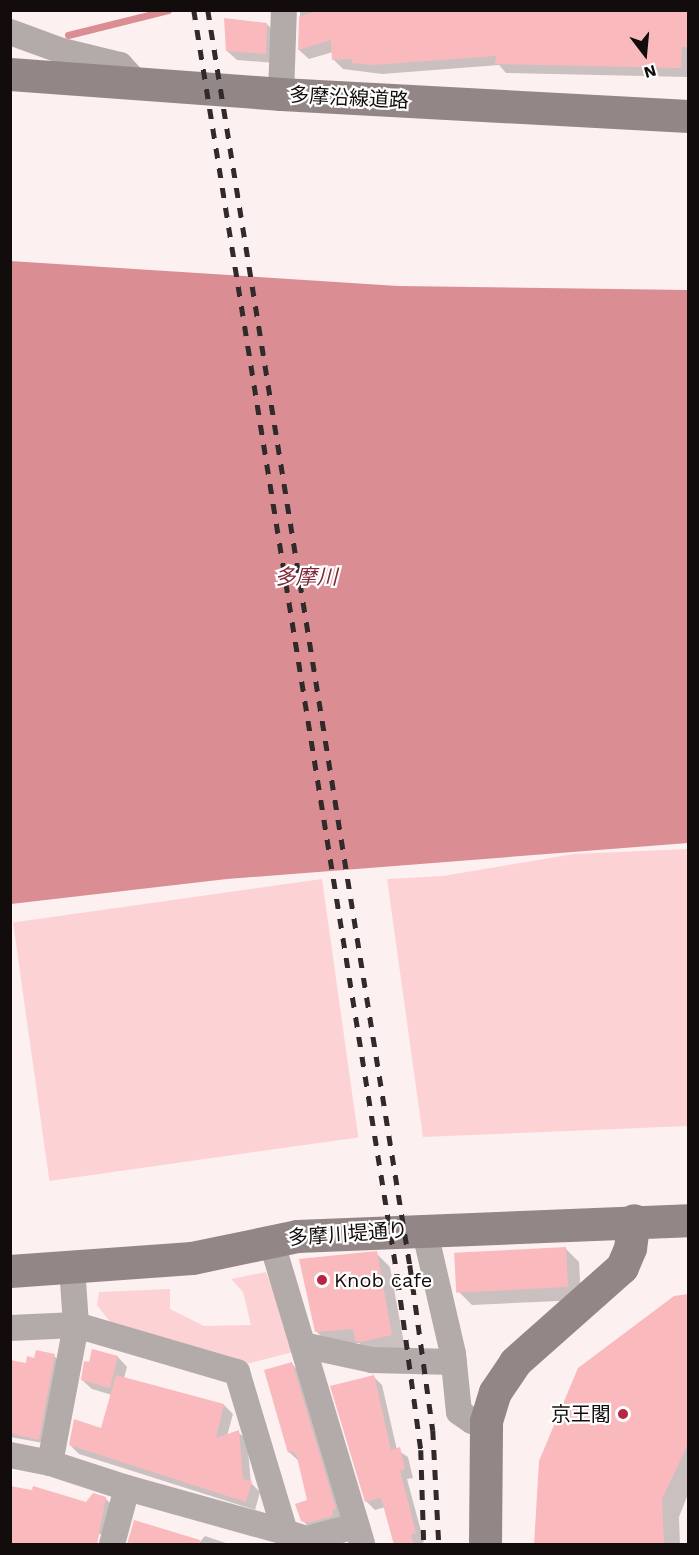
<!DOCTYPE html>
<meta charset="utf-8">
<style>
body{margin:0}
#map{position:relative;width:699px;height:1555px;overflow:hidden;background:#fdf0f1;font-family:"Work Sans","Noto Sans JP",sans-serif}
div>[style]{position:absolute}
[style*='--x']{left:calc(var(--x)*1px);top:calc(var(--y)*1px);width:calc(var(--w)*1px);rotate:calc(var(--a)*1deg)}
.green>*{inset:0;background:#fdd2d4;transform-origin:0 0}
.water>*{inset:0;background:#da8e93}
.shadow>*{inset:0;background:#0003}
.stream>*{height:7px;margin:-3.5px;padding:0 3.5px;transform-origin:3.5px;border-radius:3.5px;background:#da8e93}
.building>*{inset:0;background:#fababd;transform-origin:0 0}
.street>*{height:26px;margin:-13px;padding:0 13px;transform-origin:13px;border-radius:13px;background:#b3aaaa}
.secondary>*{height:33px;margin:-16.5px;padding:0 16.5px;transform-origin:16.5px;border-radius:16.5px;background:#938687}
.rail>*{height:4.5px;margin-top:-2.25px;transform-origin:0;background:repeating-linear-gradient(90deg,#312a2b 0 10px,transparent 0 20px)}
.dots>*{width:16px;height:16px;translate:-50% -50%;box-sizing:border-box;border:3px solid #fff;border-radius:50%}
span{translate:-50% -50%;white-space:nowrap;text-align:center;line-height:1.15;-webkit-text-stroke:4.5px #fff;paint-order:stroke}
.street-label{font-size:20px;color:#120c0c}
.poi-label{font-size:20px;color:#120c0c}
.left{translate:0 -50%;text-align:left}
.right{translate:-100% -50%;text-align:right}
.water-label{font-size:21px;color:#802735;font-style:italic}
.frame{position:absolute;inset:0;border:12px solid #120c0c;pointer-events:none}
.north{position:absolute;left:615px;top:24px;width:60px;height:60px;-webkit-text-stroke:4px #fff;paint-order:stroke;rotate:164deg;font-size:16px;font-weight:700;line-height:24px;text-align:center;color:#120c0c}
.north::after{content:'';display:block;margin:auto;width:21px;height:27px;background:#120c0c;clip-path:polygon(50% 0,100% 100%,50% 72%,0 100%)}
</style>
<div id="map">
<div class="green">
<div style="clip-path:polygon(688px 849px,688px 1126px,423px 1137px,387px 879px,443px 876px,574px 854px)"></div>
<div style="left:322px;top:879px;width:261px;height:312px;rotate:82deg"></div>
<div style="clip-path:polygon(266px 1272px,297px 1351px,246px 1364px,113px 1326px,97px 1305px,99px 1292px,170px 1289px,170px 1309px,204px 1326px,251px 1325px,243px 1292px,231px 1279px)"></div>
</div>
<div class="water">
<div style="clip-path:polygon(10px 261px,398px 286px,688px 290px,688px 843px,227px 879px,11px 904px)"></div>
</div>
<div class="shadow">
<div style="clip-path:polygon(300px 10px,688px 10px,688px 77px,506px 73px,499px 65px,382px 74px,343px 69px,333px 59px,333px 52px,309px 59px,299px 50px)"></div>
<div style="clip-path:polygon(267px 24px,276px 34px,275px 63px,237px 60px,227px 51px)"></div>
<div style="clip-path:polygon(566px 1249px,579px 1262px,581px 1300px,472px 1305px,458px 1291px)"></div>
<div style="clip-path:polygon(376px 1253px,390px 1267px,405px 1349px,371px 1354px,359px 1343px,331px 1346px,317px 1332px)"></div>
<div style="clip-path:polygon(688px 1296px,688px 1494px,679px 1517px,680px 1544px,537px 1544px,675px 1298px)"></div>
<div style="clip-path:polygon(54px 1356px,64px 1365px,49px 1444px,10px 1437px,10px 1362px,27px 1364px)"></div>
<div style="clip-path:polygon(118px 1357px,127px 1367px,124px 1378px,224px 1405px,233px 1414px,227px 1436px,238px 1432px,247px 1440px,251px 1483px,260px 1492px,255px 1510px,79px 1454px,70px 1445px,102px 1430px,112px 1395px,92px 1389px,82px 1380px)"></div>
<div style="clip-path:polygon(292px 1364px,301px 1373px,344px 1519px,312px 1530px,302px 1520px,309px 1501px,300px 1462px,289px 1452px)"></div>
<div style="clip-path:polygon(374px 1377px,382px 1385px,397px 1450px,408px 1457px,413px 1478px,407px 1479px,424px 1542px,419px 1544px,395px 1544px,385px 1507px,375px 1510px,366px 1501px)"></div>
<div style="clip-path:polygon(105px 1498px,115px 1508px,110px 1537px,92px 1532px,86px 1504px)"></div>
<div style="clip-path:polygon(135px 1522px,199px 1543px,205px 1536px,229px 1544px,127px 1544px)"></div>
</div>
<div class="stream">
<div style="--x:68;--y:35;--w:103;--a:-14"></div>
</div>
<div class="building">
<div style="clip-path:polygon(319px 10px,688px 10px,688px 47px,682px 47px,681px 68px,495px 64px,496px 56px,372px 65px,352px 63px,352px 59px,332px 60px,331px 40px,298px 50px,299px 17px)"></div>
<div style="clip-path:polygon(224px 18px,267px 23px,266px 54px,226px 51px)"></div>
<div style="left:566px;top:1247px;width:40px;height:112px;rotate:87deg"></div>
<div style="clip-path:polygon(377px 1251px,392px 1335px,361px 1342px,355px 1341px,353px 1329px,315px 1332px,299px 1259px)"></div>
<div style="clip-path:polygon(688px 1294px,688px 1444px,662px 1499px,664px 1545px,534px 1545px,539px 1461px,578px 1368px,674px 1296px)"></div>
<div style="clip-path:polygon(92px 1349px,118px 1356px,110px 1388px,81px 1380px,84px 1361px,89px 1362px)"></div>
<div style="clip-path:polygon(36px 1350px,55px 1354px,39px 1440px,10px 1433px,10px 1360px,26px 1363px,27px 1356px,34px 1358px)"></div>
<div style="clip-path:polygon(292px 1362px,336px 1509px,332px 1511px,333px 1516px,307px 1523px,301px 1521px,295px 1504px,307px 1500px,297px 1457px,293px 1451px,288px 1453px,264px 1370px)"></div>
<div style="clip-path:polygon(116px 1375px,224px 1404px,216px 1438px,239px 1430px,243px 1479px,252px 1481px,246px 1502px,69px 1445px,74px 1419px,101px 1428px)"></div>
<div style="clip-path:polygon(374px 1375px,391px 1450px,400px 1447px,405px 1469px,400px 1471px,416px 1533px,411px 1535px,414px 1545px,394px 1545px,381px 1498px,365px 1502px,330px 1386px)"></div>
<div style="clip-path:polygon(10px 1486px,32px 1490px,33px 1486px,86px 1502px,93px 1493px,106px 1497px,97px 1545px,10px 1545px)"></div>
<div style="clip-path:polygon(134px 1520px,200px 1540px,199px 1545px,127px 1545px)"></div>
</div>
<div class="street">
<div style="--x:10;--y:32;--w:55;--a:20.1"></div>
<div style="--x:62;--y:51;--w:60;--a:13.6"></div>
<div style="--x:120;--y:65;--w:23;--a:47"></div>
<div style="--x:281;--y:94;--w:84;--a:-88"></div>
<div style="--x:424;--y:1228;--w:129;--a:77"></div>
<div style="--x:453;--y:1354;--w:58;--a:84.1"></div>
<div style="--x:459;--y:1412;--w:16;--a:35"></div>
<div style="--x:472;--y:1421;--w:14;--a:0"></div>
<div style="--x:271;--y:1240;--w:317;--a:73.3"></div>
<div style="--x:10;--y:1328;--w:66;--a:-2.6"></div>
<div style="--x:76;--y:1325;--w:168;--a:16.3"></div>
<div style="--x:237;--y:1372;--w:167;--a:73.3"></div>
<div style="--x:285;--y:1532;--w:164;--a:-164.4"></div>
<div style="--x:127;--y:1488;--w:58;--a:105"></div>
<div style="--x:303;--y:1345;--w:71;--a:12.3"></div>
<div style="--x:372;--y:1360;--w:82;--a:1.4"></div>
<div style="--x:10;--y:1455;--w:41;--a:11.3"></div>
<div style="--x:50;--y:1463;--w:140;--a:-79.3"></div>
<div style="--x:76;--y:1325;--w:58;--a:-93.9"></div>
<div style="--x:50;--y:1463;--w:81;--a:18"></div>
<div style="--x:285;--y:1532;--w:23;--a:18"></div>
<div style="--x:307;--y:1539;--w:51;--a:-14.9"></div>
</div>
<div class="secondary">
<div style="--x:10;--y:74;--w:272;--a:4.2"></div>
<div style="--x:281;--y:94;--w:408;--a:3.1"></div>
<div style="--x:10;--y:1271;--w:182;--a:-4.1"></div>
<div style="--x:192;--y:1258;--w:107;--a:-11.8"></div>
<div style="--x:297;--y:1236;--w:391;--a:-2.3"></div>
<div style="--x:485;--y:1544;--w:123;--a:-89.5"></div>
<div style="--x:486;--y:1421;--w:30;--a:-73"></div>
<div style="--x:495;--y:1392;--w:36;--a:-56"></div>
<div style="--x:515;--y:1362;--w:143;--a:-41.6"></div>
<div style="--x:622;--y:1267;--w:21;--a:-67"></div>
<div style="--x:630;--y:1248;--w:28;--a:-82"></div>
</div>
<div class="rail">
<div style="--x:194;--y:10;--w:1286;--a:80.87"></div>
<div style="--x:398;--y:1280;--w:172;--a:82.3"></div>
<div style="--x:421;--y:1450;--w:94;--a:88.2"></div>
<div style="--x:208;--y:10;--w:1271;--a:80.86"></div>
<div style="--x:410;--y:1265;--w:167;--a:82.1"></div>
<div style="--x:433;--y:1430;--w:114;--a:87"></div>
</div>
<div class="dots">
<div style="left:322px;top:1280px;background:#b72645"></div>
<div style="left:623px;top:1414px;background:#b72645"></div>
</div>
<div class="street-label">
<span style="left:349px;top:98px;rotate:3deg">多摩沿線道路</span>
<span style="left:348px;top:1234px;rotate:-4deg">多摩川堤通り</span>
</div>
<div class="poi-label">
<span class="left" style="left:334px;top:1280px">Knob cafe</span>
<span class="right" style="left:611px;top:1414px">京王閣</span>
</div>
<div class="water-label">
<span style="left:306px;top:577px">多摩川</span>
</div>
<div class="frame"></div>
<div class="north">N</div>
</div>
